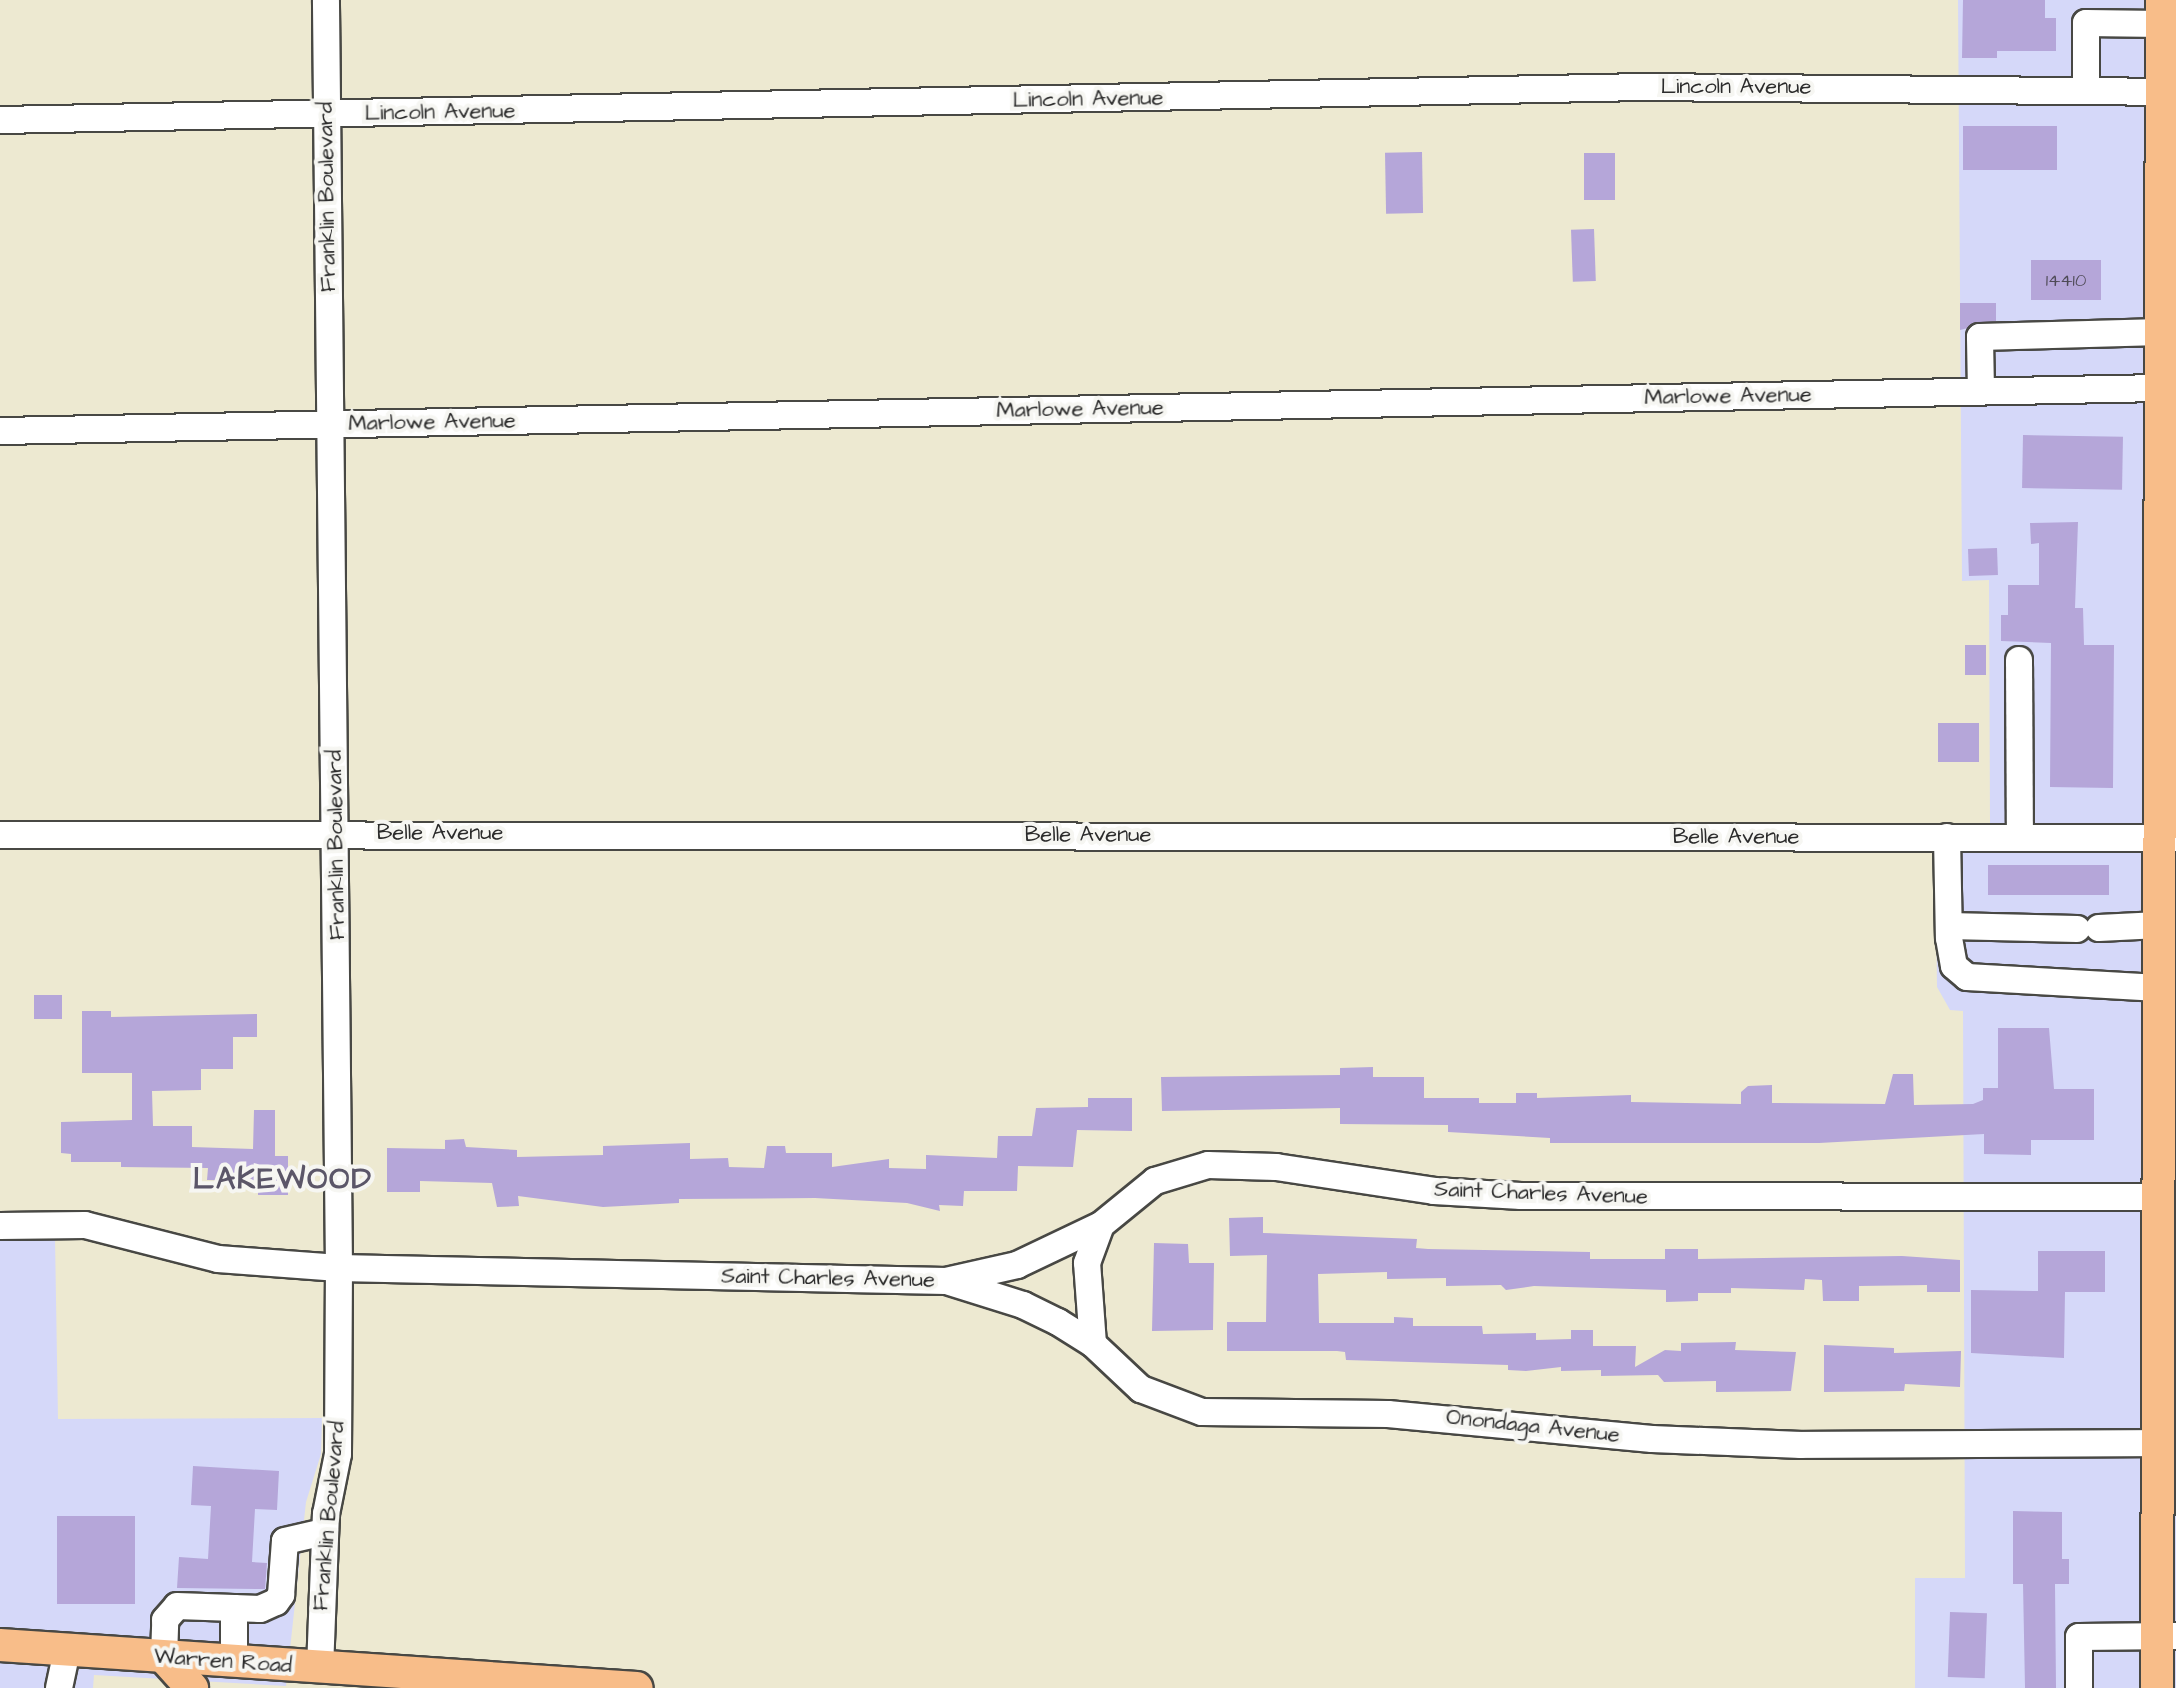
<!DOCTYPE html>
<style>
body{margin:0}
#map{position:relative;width:2176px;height:1688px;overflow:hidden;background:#ede9d1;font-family:"Architects Daughter",sans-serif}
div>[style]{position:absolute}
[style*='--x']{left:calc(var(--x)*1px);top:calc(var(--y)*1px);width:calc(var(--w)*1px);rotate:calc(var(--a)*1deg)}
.built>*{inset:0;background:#d5d8f9}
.building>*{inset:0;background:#b5a6d9;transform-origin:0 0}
.roads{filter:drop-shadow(2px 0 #484844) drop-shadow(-2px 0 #484844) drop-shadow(0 2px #484844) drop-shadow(0 -2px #484844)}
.minor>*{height:26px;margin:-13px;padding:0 13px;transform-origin:13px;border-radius:13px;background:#fff}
.major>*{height:32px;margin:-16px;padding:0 16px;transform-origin:16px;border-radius:16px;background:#f8bd89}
span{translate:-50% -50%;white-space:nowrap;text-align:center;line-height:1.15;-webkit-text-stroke:8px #f6f6f2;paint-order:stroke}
.number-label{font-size:18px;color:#4e4a56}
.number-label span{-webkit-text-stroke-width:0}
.street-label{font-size:22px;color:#2b2b2b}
.district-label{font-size:30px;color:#5b5668;font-weight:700;letter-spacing:2px}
</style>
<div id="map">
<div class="built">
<div style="clip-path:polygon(1958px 0,2176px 0,2176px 1688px,1915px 1688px,1915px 1578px,1965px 1578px,1963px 1011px,1950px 1010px,1937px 987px,1935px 825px,1990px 824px,1989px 580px,1962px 581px)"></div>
<div style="clip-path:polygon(0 1238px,55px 1238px,58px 1419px,322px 1418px,321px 1454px,306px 1502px,286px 1686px,94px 1675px,93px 1688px,0 1688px)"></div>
</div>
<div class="building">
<div style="clip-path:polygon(1963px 0,2045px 0,2045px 18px,2056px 18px,2056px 51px,1997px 51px,1997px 58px,1962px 58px)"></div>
<div style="left:1963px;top:126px;width:94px;height:44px"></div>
<div style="left:1422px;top:152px;width:61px;height:37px;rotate:89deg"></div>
<div style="left:1584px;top:153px;width:31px;height:47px"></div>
<div style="left:1594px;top:229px;width:52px;height:23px;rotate:88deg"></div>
<div style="left:2101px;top:260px;width:40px;height:70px;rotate:90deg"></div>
<div style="clip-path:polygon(1960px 303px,1996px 303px,1996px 321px,1960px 330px)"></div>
<div style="left:2023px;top:435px;width:100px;height:53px;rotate:1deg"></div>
<div style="clip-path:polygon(2078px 522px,2075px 608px,2083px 608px,2084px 645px,2114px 645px,2113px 788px,2050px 787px,2051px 643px,2001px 641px,2001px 615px,2008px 615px,2008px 585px,2039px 585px,2039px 543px,2031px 544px,2030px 523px)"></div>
<div style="left:1997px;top:548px;width:27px;height:29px;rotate:88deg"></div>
<div style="left:1965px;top:645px;width:21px;height:30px"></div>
<div style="left:1938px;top:723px;width:41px;height:39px"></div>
<div style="left:1988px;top:865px;width:121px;height:30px"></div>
<div style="left:34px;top:995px;width:28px;height:24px"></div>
<div style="clip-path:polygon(82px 1011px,111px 1011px,111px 1017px,257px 1014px,257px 1037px,233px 1037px,233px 1069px,201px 1069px,201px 1090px,152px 1091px,153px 1126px,192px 1126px,192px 1147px,253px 1149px,254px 1110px,275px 1110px,275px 1156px,288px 1156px,288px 1195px,258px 1195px,258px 1181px,207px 1180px,208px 1168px,121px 1167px,121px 1162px,71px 1162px,71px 1154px,61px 1153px,61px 1122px,132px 1120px,132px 1073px,82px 1073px)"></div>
<div style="clip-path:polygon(1998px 1028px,2049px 1028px,2054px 1089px,2094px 1089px,2094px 1140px,2031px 1140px,2031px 1155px,1984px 1154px,1984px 1134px,1819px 1143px,1550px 1143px,1550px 1138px,1448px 1132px,1448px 1125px,1340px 1124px,1340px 1108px,1162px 1111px,1161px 1077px,1340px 1075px,1340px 1068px,1373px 1067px,1373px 1077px,1424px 1077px,1424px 1098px,1479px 1098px,1479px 1103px,1516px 1103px,1516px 1093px,1537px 1093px,1537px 1098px,1631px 1095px,1631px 1102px,1741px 1104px,1741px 1092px,1748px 1086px,1772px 1085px,1772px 1103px,1885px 1104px,1893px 1074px,1913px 1074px,1914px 1105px,1973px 1104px,1983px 1100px,1983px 1088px,1998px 1088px)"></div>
<div style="clip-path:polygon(1088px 1098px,1132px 1098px,1132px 1131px,1077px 1130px,1073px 1167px,1018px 1166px,1017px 1191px,964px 1191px,963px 1206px,939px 1205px,940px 1211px,907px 1203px,815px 1198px,679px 1199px,679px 1203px,603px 1207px,518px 1196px,519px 1206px,497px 1207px,492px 1183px,420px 1181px,420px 1192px,387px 1192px,387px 1148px,445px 1149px,445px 1140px,464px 1139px,466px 1147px,517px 1150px,517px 1157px,603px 1155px,603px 1146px,690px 1143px,690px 1159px,728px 1158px,729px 1167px,764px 1168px,767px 1146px,785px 1146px,786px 1153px,832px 1153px,832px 1167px,889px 1159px,889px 1168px,926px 1169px,926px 1155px,997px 1158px,998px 1136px,1032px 1136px,1036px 1108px,1088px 1107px)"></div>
<div style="clip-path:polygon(1263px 1217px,1263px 1233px,1417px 1239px,1416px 1248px,1428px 1249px,1590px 1252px,1590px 1259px,1665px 1259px,1665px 1249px,1698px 1249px,1698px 1259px,1902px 1256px,1960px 1260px,1960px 1292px,1927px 1292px,1927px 1285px,1859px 1286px,1859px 1301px,1823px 1301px,1822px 1280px,1805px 1279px,1804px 1290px,1731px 1288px,1731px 1293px,1698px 1293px,1698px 1301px,1666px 1302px,1666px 1290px,1534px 1286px,1506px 1290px,1501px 1285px,1446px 1286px,1446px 1278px,1387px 1279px,1387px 1272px,1318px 1274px,1319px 1323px,1394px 1323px,1394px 1317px,1413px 1318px,1413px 1326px,1482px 1326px,1483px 1334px,1536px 1333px,1536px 1340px,1571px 1339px,1571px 1330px,1593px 1330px,1593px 1346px,1636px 1346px,1635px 1367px,1665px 1350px,1681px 1351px,1681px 1343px,1736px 1342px,1735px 1350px,1796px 1352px,1791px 1391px,1716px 1392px,1716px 1381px,1664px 1382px,1658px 1375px,1601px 1376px,1601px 1370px,1561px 1371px,1561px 1367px,1526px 1371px,1508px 1370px,1508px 1365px,1346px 1360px,1345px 1352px,1337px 1351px,1227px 1351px,1227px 1322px,1266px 1322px,1267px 1255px,1230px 1256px,1229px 1218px)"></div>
<div style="clip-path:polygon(1154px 1243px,1188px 1244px,1189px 1263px,1214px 1263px,1213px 1330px,1152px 1331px)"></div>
<div style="clip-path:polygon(2038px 1251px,2105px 1251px,2105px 1292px,2065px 1292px,2064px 1358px,1971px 1353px,1971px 1290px,2038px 1291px)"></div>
<div style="clip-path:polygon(1824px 1345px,1894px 1348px,1894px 1353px,1961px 1351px,1960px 1387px,1905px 1384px,1904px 1391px,1824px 1392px)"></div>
<div style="clip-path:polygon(193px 1466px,279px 1471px,277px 1510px,255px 1509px,252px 1562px,267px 1563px,265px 1589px,177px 1588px,179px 1557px,208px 1559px,211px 1506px,191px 1505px)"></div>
<div style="clip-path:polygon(2013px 1511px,2062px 1512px,2062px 1559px,2069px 1559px,2069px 1584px,2055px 1584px,2056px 1688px,2025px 1688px,2023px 1584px,2013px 1584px)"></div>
<div style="left:57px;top:1516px;width:78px;height:88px"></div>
<div style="left:1950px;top:1612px;width:37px;height:65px;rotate:2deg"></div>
</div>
<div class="roads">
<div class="minor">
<div style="--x:2086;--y:88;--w:65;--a:-90"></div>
<div style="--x:2086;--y:23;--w:76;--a:0.8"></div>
<div style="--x:0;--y:120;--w:1639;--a:-1.15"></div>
<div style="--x:1639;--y:87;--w:537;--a:0.53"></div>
<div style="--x:1981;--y:391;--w:54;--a:-91.1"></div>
<div style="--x:1980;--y:337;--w:181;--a:-1.6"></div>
<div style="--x:0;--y:431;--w:2161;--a:-1.14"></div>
<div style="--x:2019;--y:660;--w:177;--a:89.7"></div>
<div style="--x:0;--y:835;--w:2176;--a:0.08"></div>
<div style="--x:1947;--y:837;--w:101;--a:88.9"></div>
<div style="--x:1949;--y:938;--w:28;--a:80"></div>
<div style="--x:1954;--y:966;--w:17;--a:40"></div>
<div style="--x:1967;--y:977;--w:192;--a:3.3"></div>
<div style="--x:1949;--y:926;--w:128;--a:1.3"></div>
<div style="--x:2099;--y:928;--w:60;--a:-2.9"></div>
<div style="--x:0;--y:1226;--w:85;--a:-0.7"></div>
<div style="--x:85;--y:1225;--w:137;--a:14.3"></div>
<div style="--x:218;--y:1259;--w:121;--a:4.3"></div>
<div style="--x:339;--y:1268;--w:607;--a:1.23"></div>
<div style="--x:946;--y:1281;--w:73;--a:-12.7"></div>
<div style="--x:1017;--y:1265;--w:93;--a:-25.5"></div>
<div style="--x:1101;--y:1225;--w:70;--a:-39.2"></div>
<div style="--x:1155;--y:1181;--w:55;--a:-16.8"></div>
<div style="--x:1208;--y:1165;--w:68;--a:1.7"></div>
<div style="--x:1276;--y:1167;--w:160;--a:8.6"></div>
<div style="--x:1434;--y:1191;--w:87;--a:3.3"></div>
<div style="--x:1521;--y:1196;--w:637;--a:0.09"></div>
<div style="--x:950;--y:1282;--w:77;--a:17.5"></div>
<div style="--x:1023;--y:1305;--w:39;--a:26"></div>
<div style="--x:1058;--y:1322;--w:41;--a:32.2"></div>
<div style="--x:1093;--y:1344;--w:66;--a:43.2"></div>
<div style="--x:1141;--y:1389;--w:65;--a:20.7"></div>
<div style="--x:1202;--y:1412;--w:186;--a:0.6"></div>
<div style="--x:1388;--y:1414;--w:265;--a:5.4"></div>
<div style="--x:1652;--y:1439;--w:149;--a:2.3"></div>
<div style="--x:1801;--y:1445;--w:356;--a:-0.3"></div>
<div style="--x:1093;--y:1344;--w:81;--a:-94.2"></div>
<div style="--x:1087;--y:1263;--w:40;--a:-69.8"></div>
<div style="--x:234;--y:1608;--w:26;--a:2"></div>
<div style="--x:260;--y:1609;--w:17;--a:-24"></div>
<div style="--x:276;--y:1602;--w:9;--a:-54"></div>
<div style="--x:281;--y:1595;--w:54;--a:-85.8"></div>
<div style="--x:285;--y:1541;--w:40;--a:-13"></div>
<div style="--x:164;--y:1657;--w:37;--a:-88"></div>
<div style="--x:165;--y:1620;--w:18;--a:-49"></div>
<div style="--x:177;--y:1606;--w:57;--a:2"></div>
<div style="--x:234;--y:1608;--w:54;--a:90"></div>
<div style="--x:320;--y:1669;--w:155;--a:-87.8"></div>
<div style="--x:326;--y:1514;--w:61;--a:-78.7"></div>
<div style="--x:338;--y:1454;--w:186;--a:-89.7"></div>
<div style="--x:339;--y:1268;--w:1268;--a:-90.59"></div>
<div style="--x:59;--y:1688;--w:39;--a:-78"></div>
<div style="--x:2079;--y:1688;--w:51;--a:-90"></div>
<div style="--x:2079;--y:1637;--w:97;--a:-0.6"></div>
</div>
<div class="major">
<div style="--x:0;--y:1645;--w:638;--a:3.86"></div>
<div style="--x:164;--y:1657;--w:42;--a:47.9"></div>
<div style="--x:2157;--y:1688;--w:1688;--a:-89.83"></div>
</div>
</div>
<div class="number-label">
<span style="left:2066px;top:281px">14410</span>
</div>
<div class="street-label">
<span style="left:1736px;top:87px">Lincoln Avenue</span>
<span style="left:1088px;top:99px;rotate:-1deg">Lincoln Avenue</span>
<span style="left:440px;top:112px;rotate:-1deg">Lincoln Avenue</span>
<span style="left:327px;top:197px;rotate:-91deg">Franklin Boulevard</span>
<span style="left:1728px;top:396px;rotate:-1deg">Marlowe Avenue</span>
<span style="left:1080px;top:409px;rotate:-1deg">Marlowe Avenue</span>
<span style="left:432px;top:422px;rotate:-1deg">Marlowe Avenue</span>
<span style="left:440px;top:833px">Belle Avenue</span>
<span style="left:1088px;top:835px">Belle Avenue</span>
<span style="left:1736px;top:837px">Belle Avenue</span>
<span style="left:336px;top:845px;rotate:-91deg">Franklin Boulevard</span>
<span style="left:1541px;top:1193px;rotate:2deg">Saint Charles Avenue</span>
<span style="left:828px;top:1278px;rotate:1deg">Saint Charles Avenue</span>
<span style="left:1533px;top:1426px;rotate:6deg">Onondaga Avenue</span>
<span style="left:329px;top:1516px;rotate:-85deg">Franklin Boulevard</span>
<span style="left:223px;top:1661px;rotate:4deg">Warren Road</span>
</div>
<div class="district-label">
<span style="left:283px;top:1179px">LAKEWOOD</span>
</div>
</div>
